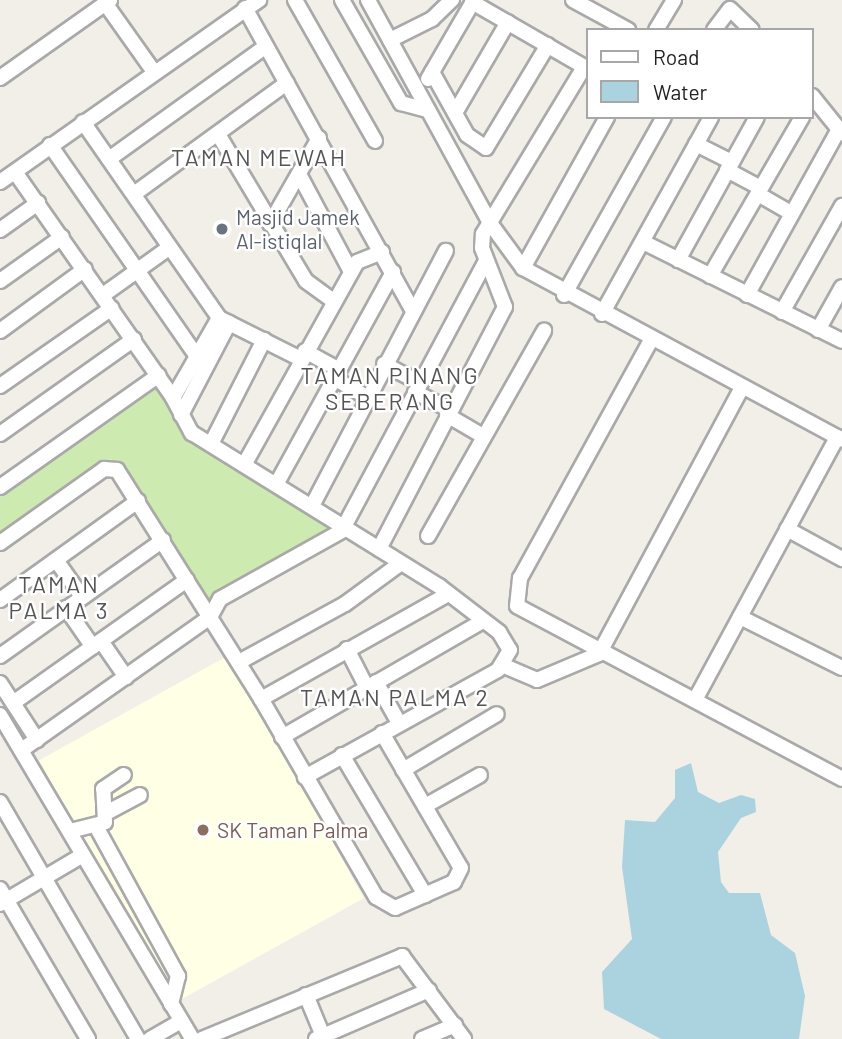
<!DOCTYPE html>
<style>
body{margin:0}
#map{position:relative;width:842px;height:1039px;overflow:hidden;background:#f2efe9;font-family:Barlow,sans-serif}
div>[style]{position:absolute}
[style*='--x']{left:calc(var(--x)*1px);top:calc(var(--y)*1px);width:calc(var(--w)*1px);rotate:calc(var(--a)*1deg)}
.education>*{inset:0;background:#ffffe5;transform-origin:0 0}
.grass>*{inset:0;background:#cdebb0}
.water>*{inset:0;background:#aad3df}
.roads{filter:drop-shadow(2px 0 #a9a9a9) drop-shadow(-2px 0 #a9a9a9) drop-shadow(0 2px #a9a9a9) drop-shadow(0 -2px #a9a9a9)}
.minor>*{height:14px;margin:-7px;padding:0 7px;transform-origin:7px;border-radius:7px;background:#fff}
.dots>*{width:19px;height:19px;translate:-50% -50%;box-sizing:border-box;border:4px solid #fff;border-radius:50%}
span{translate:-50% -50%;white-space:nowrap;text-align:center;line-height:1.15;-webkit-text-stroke:5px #fff;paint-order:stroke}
.worship-label{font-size:21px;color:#5b616d}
.left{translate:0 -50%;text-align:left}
.education-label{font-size:21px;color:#785e54}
.neighbourhood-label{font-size:23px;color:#555;letter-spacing:2px}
.legend{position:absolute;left:586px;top:28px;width:228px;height:91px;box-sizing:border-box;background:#fff;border:2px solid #a7a7a7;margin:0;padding:9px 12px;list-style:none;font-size:21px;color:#222}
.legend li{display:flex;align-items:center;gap:14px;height:35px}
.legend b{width:35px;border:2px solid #a7a7a7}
</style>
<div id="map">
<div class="education">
<div style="left:229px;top:655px;width:278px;height:217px;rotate:61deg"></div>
</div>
<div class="grass">
<div style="clip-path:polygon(155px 387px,182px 428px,334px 528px,208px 601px,111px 459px,0 533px,0 494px)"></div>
</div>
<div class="water">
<div style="clip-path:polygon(691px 763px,698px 792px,719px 803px,741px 795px,755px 799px,756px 812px,741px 818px,718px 852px,721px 882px,729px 893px,760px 893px,771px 935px,795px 953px,805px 996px,799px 1039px,661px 1039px,604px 1009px,602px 972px,632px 939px,622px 867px,625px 820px,655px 822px,675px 798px,675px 770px)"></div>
</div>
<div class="roads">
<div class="minor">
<div style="--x:295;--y:0;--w:162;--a:60.4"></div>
<div style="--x:342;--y:0;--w:119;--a:60.2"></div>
<div style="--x:401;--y:103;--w:28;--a:15"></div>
<div style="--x:368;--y:0;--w:254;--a:61.3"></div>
<div style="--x:490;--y:223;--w:56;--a:53.7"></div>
<div style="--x:523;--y:268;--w:362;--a:28.3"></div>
<div style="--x:573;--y:0;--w:63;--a:28.6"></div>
<div style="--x:472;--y:2;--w:134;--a:30"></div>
<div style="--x:105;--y:3;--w:85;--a:54.6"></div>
<div style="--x:245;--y:8;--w:346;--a:61"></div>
<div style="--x:656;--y:30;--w:35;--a:-59"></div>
<div style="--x:714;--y:30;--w:26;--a:-53"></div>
<div style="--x:730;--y:9;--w:30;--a:44"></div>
<div style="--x:390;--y:40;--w:47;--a:-26.6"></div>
<div style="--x:432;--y:19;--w:28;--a:-44"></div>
<div style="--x:432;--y:72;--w:72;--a:60.9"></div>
<div style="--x:467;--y:135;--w:23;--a:34"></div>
<div style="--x:486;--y:148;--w:120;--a:-59"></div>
<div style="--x:0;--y:78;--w:135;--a:-35.3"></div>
<div style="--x:428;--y:79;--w:91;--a:-59.8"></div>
<div style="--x:812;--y:96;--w:48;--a:51"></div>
<div style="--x:455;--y:113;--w:105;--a:-59.8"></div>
<div style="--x:83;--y:122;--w:239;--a:55.2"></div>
<div style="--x:219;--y:318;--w:92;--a:26.6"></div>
<div style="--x:218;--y:134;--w:171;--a:59.1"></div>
<div style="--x:306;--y:281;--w:32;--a:36"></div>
<div style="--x:696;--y:144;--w:40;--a:26.6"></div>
<div style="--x:50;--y:145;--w:256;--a:55.2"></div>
<div style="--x:109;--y:159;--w:193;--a:-35.7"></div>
<div style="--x:727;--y:170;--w:38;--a:28"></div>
<div style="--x:15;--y:172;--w:276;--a:55"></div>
<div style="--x:299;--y:174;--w:111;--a:62"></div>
<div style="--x:0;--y:182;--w:317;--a:-35.1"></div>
<div style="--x:134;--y:194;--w:189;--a:-36"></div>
<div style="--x:758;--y:194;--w:39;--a:30"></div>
<div style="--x:270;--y:224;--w:99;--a:-60.3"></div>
<div style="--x:0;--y:230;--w:47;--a:-35.4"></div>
<div style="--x:643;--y:242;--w:222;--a:26.4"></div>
<div style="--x:678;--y:260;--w:163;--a:-61.1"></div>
<div style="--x:523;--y:268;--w:173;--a:-60.9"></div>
<div style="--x:710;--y:276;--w:184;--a:-59.9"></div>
<div style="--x:0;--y:281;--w:76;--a:-35.4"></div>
<div style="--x:103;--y:295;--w:82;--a:-35.6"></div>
<div style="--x:564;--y:295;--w:204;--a:-60.7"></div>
<div style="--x:747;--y:295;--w:190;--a:-61"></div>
<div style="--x:782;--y:312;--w:122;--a:-60.5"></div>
<div style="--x:602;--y:314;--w:225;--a:-61"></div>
<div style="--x:219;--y:318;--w:92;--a:119.9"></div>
<div style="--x:173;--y:398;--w:40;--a:62"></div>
<div style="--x:192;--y:433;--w:291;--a:31.8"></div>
<div style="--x:439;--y:586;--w:76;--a:37.5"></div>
<div style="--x:499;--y:632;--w:21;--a:59"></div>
<div style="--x:510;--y:650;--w:23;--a:121"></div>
<div style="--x:498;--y:670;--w:221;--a:151"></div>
<div style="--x:818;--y:330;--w:49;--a:-60.8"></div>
<div style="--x:0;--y:331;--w:105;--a:-36.1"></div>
<div style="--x:651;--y:340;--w:272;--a:118.8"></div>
<div style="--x:520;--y:578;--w:28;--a:96"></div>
<div style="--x:517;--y:606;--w:368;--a:28"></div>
<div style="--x:305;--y:351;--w:35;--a:29"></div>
<div style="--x:384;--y:364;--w:41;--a:27.8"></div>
<div style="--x:332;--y:377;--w:39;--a:30"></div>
<div style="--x:0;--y:386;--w:136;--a:-34.9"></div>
<div style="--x:415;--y:392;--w:39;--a:27"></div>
<div style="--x:181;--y:415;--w:104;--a:-62.4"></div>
<div style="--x:447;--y:415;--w:42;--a:30.3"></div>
<div style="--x:0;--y:434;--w:164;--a:-35.3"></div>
<div style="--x:211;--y:444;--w:117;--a:-63"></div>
<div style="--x:244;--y:465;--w:232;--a:-60.9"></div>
<div style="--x:357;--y:262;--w:27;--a:-22"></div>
<div style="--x:277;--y:483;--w:241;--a:-61.2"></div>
<div style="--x:0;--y:487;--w:194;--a:-35.2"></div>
<div style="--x:313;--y:504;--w:286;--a:-62.3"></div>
<div style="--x:346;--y:523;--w:297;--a:-61.9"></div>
<div style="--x:787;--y:529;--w:63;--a:28.6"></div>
<div style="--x:428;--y:536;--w:236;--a:-60.5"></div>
<div style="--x:0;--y:543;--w:128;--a:-35.4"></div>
<div style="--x:104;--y:469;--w:13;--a:4"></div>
<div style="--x:117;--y:470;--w:271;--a:57.8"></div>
<div style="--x:379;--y:549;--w:273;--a:-62.5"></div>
<div style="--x:505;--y:307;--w:63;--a:-111.3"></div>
<div style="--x:482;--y:248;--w:14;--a:-86"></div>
<div style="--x:483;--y:234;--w:195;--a:-58.8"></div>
<div style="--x:56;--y:560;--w:45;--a:54.9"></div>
<div style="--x:0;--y:600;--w:170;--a:-35.7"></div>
<div style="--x:66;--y:608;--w:47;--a:55.3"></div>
<div style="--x:740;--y:617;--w:114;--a:26.6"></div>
<div style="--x:101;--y:641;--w:44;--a:55.2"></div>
<div style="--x:347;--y:649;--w:44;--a:62.9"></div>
<div style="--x:0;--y:656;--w:200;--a:-35.4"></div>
<div style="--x:239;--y:662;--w:121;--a:-28.7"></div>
<div style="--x:345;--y:604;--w:69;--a:-36.2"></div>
<div style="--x:502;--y:665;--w:38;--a:23"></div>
<div style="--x:537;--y:680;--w:67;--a:-22.8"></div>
<div style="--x:599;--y:654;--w:303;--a:-61.8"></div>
<div style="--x:376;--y:682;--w:47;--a:60.7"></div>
<div style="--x:0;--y:683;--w:68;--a:57"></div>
<div style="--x:695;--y:700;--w:299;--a:-61.6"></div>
<div style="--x:13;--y:703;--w:213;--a:-35.3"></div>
<div style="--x:0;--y:715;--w:377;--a:59.3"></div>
<div style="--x:382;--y:733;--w:156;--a:59.7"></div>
<div style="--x:461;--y:868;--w:16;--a:117"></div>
<div style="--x:454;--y:882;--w:64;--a:156.2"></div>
<div style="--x:395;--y:908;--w:22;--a:-150"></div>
<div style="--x:376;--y:897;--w:229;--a:-120.1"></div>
<div style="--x:261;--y:699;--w:214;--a:-29.3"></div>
<div style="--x:282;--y:737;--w:232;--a:-30"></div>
<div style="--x:23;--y:749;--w:229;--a:-35.2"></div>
<div style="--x:210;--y:617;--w:21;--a:-61"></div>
<div style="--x:220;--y:599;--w:143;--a:-29.2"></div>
<div style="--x:342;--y:755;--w:163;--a:59.3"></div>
<div style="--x:403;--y:770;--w:109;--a:-30.8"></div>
<div style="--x:0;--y:802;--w:274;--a:59.8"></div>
<div style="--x:425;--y:806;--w:63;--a:-29.4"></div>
<div style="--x:108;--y:812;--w:36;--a:-28"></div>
<div style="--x:97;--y:828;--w:169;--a:61.3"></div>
<div style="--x:178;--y:976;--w:29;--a:104"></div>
<div style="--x:70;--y:831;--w:36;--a:-14"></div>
<div style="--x:105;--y:822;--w:33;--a:-93"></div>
<div style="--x:103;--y:789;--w:25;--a:-34"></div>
<div style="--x:0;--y:889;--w:174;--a:59.6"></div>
<div style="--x:0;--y:904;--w:96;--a:-30.6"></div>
<div style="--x:306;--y:995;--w:44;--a:67.5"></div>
<div style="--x:150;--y:1039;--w:36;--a:-30"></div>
<div style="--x:202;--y:1039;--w:217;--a:-22.5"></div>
<div style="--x:402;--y:956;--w:104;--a:53.2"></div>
<div style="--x:316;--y:1039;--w:123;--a:-23.4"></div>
<div style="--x:422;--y:1039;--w:36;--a:-23"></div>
</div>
</div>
<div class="dots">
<div style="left:222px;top:229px;background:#6b7280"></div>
<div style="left:203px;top:830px;background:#8d6e63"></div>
</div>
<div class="worship-label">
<span class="left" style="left:236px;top:229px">Masjid Jamek<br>Al-istiqlal</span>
</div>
<div class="education-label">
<span class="left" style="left:217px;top:830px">SK Taman Palma</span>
</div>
<div class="neighbourhood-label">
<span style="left:259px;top:157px">TAMAN MEWAH</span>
<span style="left:390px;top:388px">TAMAN PINANG<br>SEBERANG</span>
<span style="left:59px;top:597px">TAMAN<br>PALMA 3</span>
<span style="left:395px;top:697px">TAMAN PALMA 2</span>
</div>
<ul class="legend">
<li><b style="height:9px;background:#fff"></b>Road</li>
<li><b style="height:19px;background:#aad3df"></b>Water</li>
</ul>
</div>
